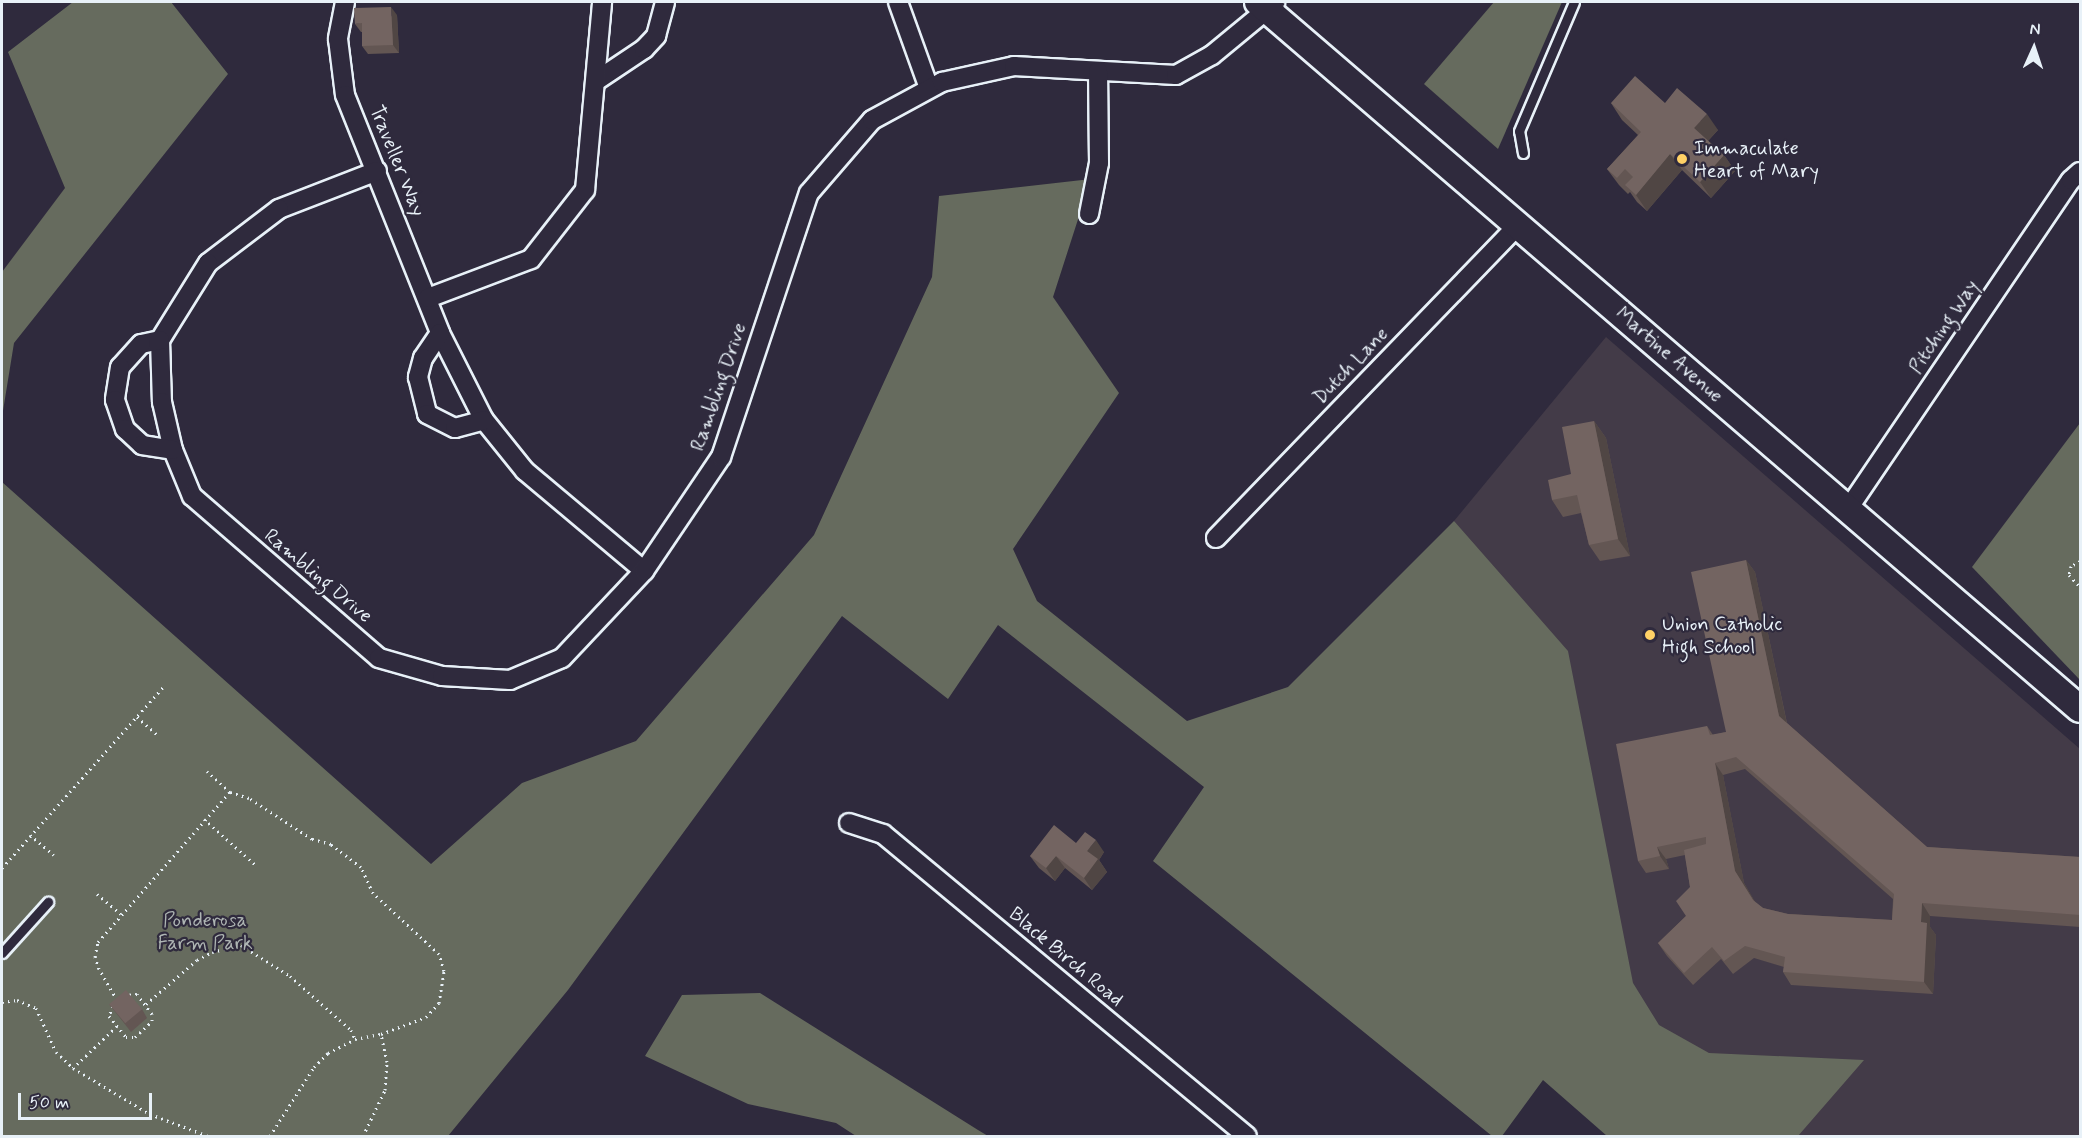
<!DOCTYPE html>
<style>
body{margin:0}
#map{position:relative;width:2082px;height:1138px;overflow:hidden;background:#2f2a3d;font-family:Mynerve,sans-serif}
div>[style]{position:absolute}
[style*='--x']{left:calc(var(--x)*1px);top:calc(var(--y)*1px);width:calc(var(--w)*1px);rotate:calc(var(--a)*1deg)}
.built>*{inset:0;background:#433b48}
.green>*{inset:0;background:#666b5e}
.path>*{height:3px;margin-top:-1.5px;transform-origin:0;background:repeating-linear-gradient(90deg,#e8f1f8 0 1.5px,transparent 0 6px)}
.roads{filter:drop-shadow(2px 0 #e8f1f8) drop-shadow(-2px 0 #e8f1f8) drop-shadow(0 2px #e8f1f8) drop-shadow(0 -2px #e8f1f8)}
.service>*{height:9px;margin:-4.5px;padding:0 4.5px;transform-origin:4.5px;border-radius:4.5px;background:#2f2a3d}
.minor>*{height:18px;margin:-9px;padding:0 9px;transform-origin:9px;border-radius:9px;background:#2f2a3d}
.secondary>*{height:26px;margin:-13px;padding:0 13px;transform-origin:13px;border-radius:13px;background:#2f2a3d}
.wall>*{inset:0;background:#635653}
.shaded-wall>*{inset:0;background:#504644}
.building>*{inset:0;background:#736461;transform-origin:0 0}
.dots>*{width:16px;height:16px;translate:-50% -50%;box-sizing:border-box;border:3px solid #2f2a3d;border-radius:50%}
span{translate:-50% -50%;white-space:nowrap;text-align:center;line-height:1.15;-webkit-text-stroke:4.5px #2f2a3d;paint-order:stroke}
.poi-label{font-size:20px;color:#e8f1f8}
.left{translate:0 -50%;text-align:left}
.street-label{font-size:20px;color:#e8f1f8}
.park-label{font-size:20px;color:#aeb5b3}
.frame{position:absolute;inset:0;border:3px solid #e8f1f8;pointer-events:none}
.north{position:absolute;left:2004px;top:18px;width:60px;height:60px;-webkit-text-stroke:4px #2f2a3d;paint-order:stroke;rotate:3deg;font-size:16px;font-weight:700;line-height:24px;text-align:center;color:#e8f1f8}
.north::after{content:'';display:block;margin:auto;width:21px;height:27px;background:#e8f1f8;clip-path:polygon(50% 0,100% 100%,50% 72%,0 100%)}
.scale{position:absolute;left:18px;top:1093px;width:134px;height:27px;box-sizing:border-box;border:3px solid #e8f1f8;border-top:0;padding-left:8px;font-size:18px;line-height:21px;white-space:nowrap;color:#e8f1f8;-webkit-text-stroke:4px #2f2a3d;paint-order:stroke}
</style>
<div id="map">
<div class="built">
<div style="clip-path:polygon(1606px 337px,2080px 749px,2080px 1136px,1657px 1136px,1454px 521px)"></div>
</div>
<div class="green">
<div style="clip-path:polygon(73px 2px,171px 2px,228px 74px,14px 343px,2px 417px,2px 272px,65px 188px,8px 52px)"></div>
<div style="clip-path:polygon(1494px 2px,1562px 2px,1498px 149px,1424px 84px)"></div>
<div style="clip-path:polygon(1091px 179px,1053px 297px,1119px 393px,1013px 549px,1037px 601px,1187px 721px,1288px 687px,1454px 521px,1568px 651px,1633px 983px,1659px 1025px,1709px 1053px,1864px 1060px,1798px 1136px,1607px 1136px,1543px 1080px,1502px 1136px,1492px 1136px,1153px 861px,1204px 787px,998px 625px,948px 699px,842px 616px,568px 990px,448px 1136px,2px 1136px,2px 482px,431px 864px,522px 783px,636px 741px,814px 535px,932px 277px,939px 196px)"></div>
<div style="clip-path:polygon(2080px 423px,2080px 680px,1972px 567px)"></div>
<div style="clip-path:polygon(760px 993px,978px 1130px,988px 1136px,856px 1136px,836px 1123px,748px 1104px,645px 1056px,682px 995px)"></div>
</div>
<div class="path">
<div style="--x:2080;--y:561;--w:10;--a:151"></div>
<div style="--x:2071;--y:566;--w:9;--a:103"></div>
<div style="--x:2069;--y:575;--w:16;--a:47"></div>
<div style="--x:137;--y:717;--w:29;--a:41"></div>
<div style="--x:204;--y:819;--w:71;--a:41.6"></div>
<div style="--x:30;--y:835;--w:31;--a:40"></div>
<div style="--x:2;--y:868;--w:242;--a:-48.3"></div>
<div style="--x:97;--y:894;--w:31;--a:40"></div>
<div style="--x:117;--y:1000;--w:36;--a:-120"></div>
<div style="--x:99;--y:969;--w:13;--a:-108"></div>
<div style="--x:95;--y:957;--w:15;--a:-79"></div>
<div style="--x:98;--y:942;--w:200;--a:-48.7"></div>
<div style="--x:230;--y:792;--w:31;--a:-138"></div>
<div style="--x:2;--y:1002;--w:15;--a:-8"></div>
<div style="--x:17;--y:1000;--w:21;--a:23"></div>
<div style="--x:36;--y:1008;--w:48;--a:65.6"></div>
<div style="--x:56;--y:1052;--w:23;--a:43"></div>
<div style="--x:146;--y:1004;--w:67;--a:-40.8"></div>
<div style="--x:197;--y:960;--w:17;--a:-28"></div>
<div style="--x:212;--y:952;--w:30;--a:-14"></div>
<div style="--x:241;--y:945;--w:58;--a:32.3"></div>
<div style="--x:290;--y:976;--w:81;--a:41.5"></div>
<div style="--x:351;--y:1030;--w:10;--a:66"></div>
<div style="--x:355;--y:1039;--w:26;--a:-11"></div>
<div style="--x:381;--y:1034;--w:48;--a:-20.7"></div>
<div style="--x:426;--y:1017;--w:19;--a:-47"></div>
<div style="--x:439;--y:1003;--w:32;--a:-81"></div>
<div style="--x:444;--y:971;--w:18;--a:-106"></div>
<div style="--x:439;--y:954;--w:90;--a:-137.3"></div>
<div style="--x:373;--y:893;--w:29;--a:-115"></div>
<div style="--x:361;--y:867;--w:38;--a:-143"></div>
<div style="--x:331;--y:844;--w:20;--a:-165"></div>
<div style="--x:312;--y:839;--w:75;--a:-146.9"></div>
<div style="--x:249;--y:798;--w:20;--a:-162"></div>
<div style="--x:113;--y:1006;--w:11;--a:112"></div>
<div style="--x:109;--y:1016;--w:27;--a:51"></div>
<div style="--x:126;--y:1037;--w:9;--a:0"></div>
<div style="--x:135;--y:1037;--w:23;--a:-43"></div>
<div style="--x:152;--y:1021;--w:7;--a:-90"></div>
<div style="--x:152;--y:1014;--w:25;--a:-127"></div>
<div style="--x:137;--y:994;--w:10;--a:174"></div>
<div style="--x:117;--y:1026;--w:61;--a:136.3"></div>
<div style="--x:73;--y:1068;--w:90;--a:30.9"></div>
<div style="--x:150;--y:1114;--w:62;--a:20.8"></div>
<div style="--x:270;--y:1136;--w:82;--a:-57.5"></div>
<div style="--x:314;--y:1067;--w:20;--a:-45"></div>
<div style="--x:328;--y:1053;--w:30;--a:-27"></div>
<div style="--x:363;--y:1136;--w:51;--a:-64.4"></div>
<div style="--x:385;--y:1090;--w:28;--a:-86"></div>
<div style="--x:387;--y:1062;--w:29;--a:-102"></div>
</div>
<div class="roads">
<div class="service">
<div style="--x:1523;--y:153;--w:22;--a:-100"></div>
<div style="--x:1519;--y:131;--w:140;--a:-66.9"></div>
<div style="--x:2;--y:953;--w:69;--a:-48"></div>
</div>
<div class="minor">
<div style="--x:345;--y:2;--w:38;--a:101"></div>
<div style="--x:338;--y:39;--w:56;--a:82.9"></div>
<div style="--x:345;--y:95;--w:256;--a:68.2"></div>
<div style="--x:440;--y:333;--w:97;--a:63.2"></div>
<div style="--x:484;--y:420;--w:65;--a:51.2"></div>
<div style="--x:525;--y:471;--w:155;--a:40"></div>
<div style="--x:898;--y:2;--w:91;--a:70.2"></div>
<div style="--x:596;--y:81;--w:58;--a:-33.7"></div>
<div style="--x:644;--y:49;--w:18;--a:-47"></div>
<div style="--x:656;--y:36;--w:35;--a:-75"></div>
<div style="--x:377;--y:171;--w:105;--a:158.8"></div>
<div style="--x:279;--y:209;--w:89;--a:142.7"></div>
<div style="--x:208;--y:263;--w:91;--a:121.9"></div>
<div style="--x:160;--y:340;--w:62;--a:88.2"></div>
<div style="--x:162;--y:402;--w:49;--a:77.1"></div>
<div style="--x:173;--y:450;--w:50;--a:67.6"></div>
<div style="--x:192;--y:496;--w:247;--a:40.9"></div>
<div style="--x:379;--y:658;--w:66;--a:15.9"></div>
<div style="--x:442;--y:676;--w:68;--a:3.4"></div>
<div style="--x:510;--y:680;--w:56;--a:-22.9"></div>
<div style="--x:562;--y:658;--w:120;--a:-46.7"></div>
<div style="--x:644;--y:571;--w:138;--a:-56"></div>
<div style="--x:721;--y:457;--w:278;--a:-71.6"></div>
<div style="--x:809;--y:193;--w:96;--a:-49.2"></div>
<div style="--x:872;--y:120;--w:80;--a:-28.5"></div>
<div style="--x:942;--y:82;--w:74;--a:-12.5"></div>
<div style="--x:1014;--y:66;--w:162;--a:3.2"></div>
<div style="--x:1176;--y:75;--w:41;--a:-29.1"></div>
<div style="--x:1212;--y:55;--w:82;--a:-39.5"></div>
<div style="--x:1089;--y:214;--w:52;--a:-78.9"></div>
<div style="--x:1099;--y:163;--w:92;--a:-90.6"></div>
<div style="--x:428;--y:298;--w:110;--a:-20.7"></div>
<div style="--x:531;--y:259;--w:88;--a:-52"></div>
<div style="--x:585;--y:190;--w:189;--a:-84.8"></div>
<div style="--x:440;--y:333;--w:30;--a:124"></div>
<div style="--x:423;--y:358;--w:20;--a:105"></div>
<div style="--x:418;--y:377;--w:38;--a:76"></div>
<div style="--x:427;--y:414;--w:31;--a:27"></div>
<div style="--x:455;--y:428;--w:30;--a:-15"></div>
<div style="--x:160;--y:340;--w:19;--a:168"></div>
<div style="--x:141;--y:344;--w:31;--a:132"></div>
<div style="--x:120;--y:367;--w:33;--a:99"></div>
<div style="--x:115;--y:400;--w:31;--a:71"></div>
<div style="--x:125;--y:429;--w:23;--a:43"></div>
<div style="--x:142;--y:445;--w:31;--a:9"></div>
<div style="--x:1848;--y:509;--w:397;--a:-55.9"></div>
<div style="--x:2071;--y:180;--w:12;--a:-42"></div>
<div style="--x:1216;--y:538;--w:435;--a:-46"></div>
<div style="--x:849;--y:823;--w:36;--a:18"></div>
<div style="--x:883;--y:834;--w:473;--a:39.7"></div>
</div>
<div class="secondary">
<div style="--x:1258;--y:2;--w:1084;--a:40.7"></div>
</div>
</div>
<div class="wall">
<div style="clip-path:polygon(397px 15px,399px 53px,368px 54px,362px 46px,362px 32px,361px 32px,355px 24px)"></div>
<div style="clip-path:polygon(1611px 103px,1665px 103px,1718px 130px,1708px 141px,1724px 155px,1735px 171px,1711px 198px,1682px 170px,1647px 211px,1637px 202px,1630px 192px,1628px 194px,1619px 185px,1607px 169px,1638px 135px,1622px 120px)"></div>
<div style="clip-path:polygon(1594px 421px,1606px 438px,1630px 556px,1600px 561px,1589px 545px,1581px 513px,1563px 517px,1552px 500px,1571px 474px)"></div>
<div style="clip-path:polygon(evenodd,1746px 560px,1755px 572px,1787px 723px,1927px 847px,2080px 857px,2080px 927px,1930px 916px,1930px 927px,1936px 935px,1933px 994px,1791px 985px,1783px 972px,1784px 967px,1754px 958px,1733px 974px,1721px 959px,1693px 985px,1667px 956px,1658px 943px,1686px 916px,1690px 887px,1685px 855px,1666px 859px,1669px 869px,1646px 873px,1638px 861px,1707px 726px,1713px 735px,1726px 732px,1746px 560px,1745px 769px,1893px 899px,1892px 920px,1788px 914px,1763px 908px,1755px 902px,1744px 883px,1723px 775px,1745px 769px)"></div>
<div style="clip-path:polygon(1076px 843px,1104px 852px,1099px 860px,1107px 872px,1092px 890px,1065px 868px,1055px 881px,1039px 868px,1030px 856px)"></div>
<div style="clip-path:polygon(109px 1004px,142px 1009px,147px 1018px,131px 1032px)"></div>
</div>
<div class="shaded-wall">
<div style="clip-path:polygon(391px 7px,397px 15px,399px 53px,393px 45px)"></div>
<div style="clip-path:polygon(1707px 114px,1718px 130px,1705px 144px,1694px 128px)"></div>
<div style="clip-path:polygon(1670px 154px,1682px 170px,1647px 211px,1636px 195px)"></div>
<div style="clip-path:polygon(1724px 155px,1735px 171px,1711px 198px,1700px 182px)"></div>
<div style="clip-path:polygon(1594px 421px,1606px 438px,1630px 556px,1618px 539px)"></div>
<div style="clip-path:polygon(1746px 560px,1755px 572px,1788px 729px,1779px 716px)"></div>
<div style="clip-path:polygon(1715px 763px,1723px 775px,1744px 883px,1761px 912px,1735px 871px)"></div>
<div style="clip-path:polygon(1096px 840px,1104px 852px,1099px 860px,1107px 872px,1092px 890px,1084px 878px,1087px 851px)"></div>
<div style="clip-path:polygon(1657px 847px,1666px 859px,1669px 869px,1660px 856px)"></div>
<div style="clip-path:polygon(1056px 856px,1065px 868px,1055px 881px,1046px 868px)"></div>
<div style="clip-path:polygon(1922px 903px,1930px 916px,1930px 927px,1936px 935px,1933px 994px,1924px 982px,1921px 922px)"></div>
</div>
<div class="building">
<div style="clip-path:polygon(391px 7px,393px 45px,362px 46px,362px 23px,355px 24px,354px 8px)"></div>
<div style="clip-path:polygon(1635px 76px,1665px 103px,1677px 88px,1707px 114px,1694px 128px,1724px 155px,1700px 182px,1670px 154px,1636px 195px,1625px 185px,1633px 177px,1625px 169px,1617px 178px,1607px 169px,1641px 132px,1611px 103px)"></div>
<div style="clip-path:polygon(1594px 421px,1618px 539px,1589px 545px,1577px 495px,1552px 500px,1548px 480px,1571px 474px,1562px 427px)"></div>
<div style="clip-path:polygon(evenodd,1746px 560px,1779px 716px,1927px 847px,2080px 857px,2080px 915px,1922px 903px,1921px 922px,1927px 923px,1924px 982px,1783px 972px,1785px 957px,1745px 946px,1724px 961px,1712px 947px,1684px 973px,1658px 943px,1686px 916px,1676px 901px,1690px 887px,1684px 850px,1706px 844px,1706px 837px,1657px 847px,1660px 856px,1638px 861px,1616px 744px,1707px 726px,1710px 735px,1726px 732px,1691px 572px,1746px 560px,1736px 757px,1894px 894px,1892px 920px,1788px 914px,1763px 908px,1753px 900px,1735px 871px,1715px 763px,1736px 757px)"></div>
<div style="clip-path:polygon(1054px 825px,1076px 843px,1085px 832px,1096px 840px,1087px 851px,1098px 859px,1084px 878px,1056px 856px,1046px 868px,1030px 856px)"></div>
<div style="left:126px;top:990px;width:25px;height:22px;rotate:50deg"></div>
</div>
<div class="dots">
<div style="left:1682px;top:159px;background:#ffd166"></div>
<div style="left:1650px;top:635px;background:#ffd166"></div>
</div>
<div class="poi-label">
<span class="left" style="left:1694px;top:160px">Immaculate<br>Heart of Mary</span>
<span class="left" style="left:1662px;top:636px">Union Catholic<br>High School</span>
</div>
<div class="street-label">
<span style="left:397px;top:161px;rotate:68deg">Traveller Way</span>
<span style="left:1944px;top:327px;rotate:-56deg">Pitching Way</span>
<span style="left:1669px;top:355px;rotate:41deg">Martine Avenue</span>
<span style="left:1351px;top:366px;rotate:-46deg">Dutch Lane</span>
<span style="left:719px;top:387px;rotate:-71deg">Rambling Drive</span>
<span style="left:318px;top:576px;rotate:40deg">Rambling Drive</span>
<span style="left:1066px;top:957px;rotate:40deg">Black Birch Road</span>
</div>
<div class="park-label">
<span style="left:205px;top:932px">Ponderosa<br>Farm Park</span>
</div>
<div class="frame"></div>
<div class="north">N</div>
<div class="scale">50 m</div>
</div>
